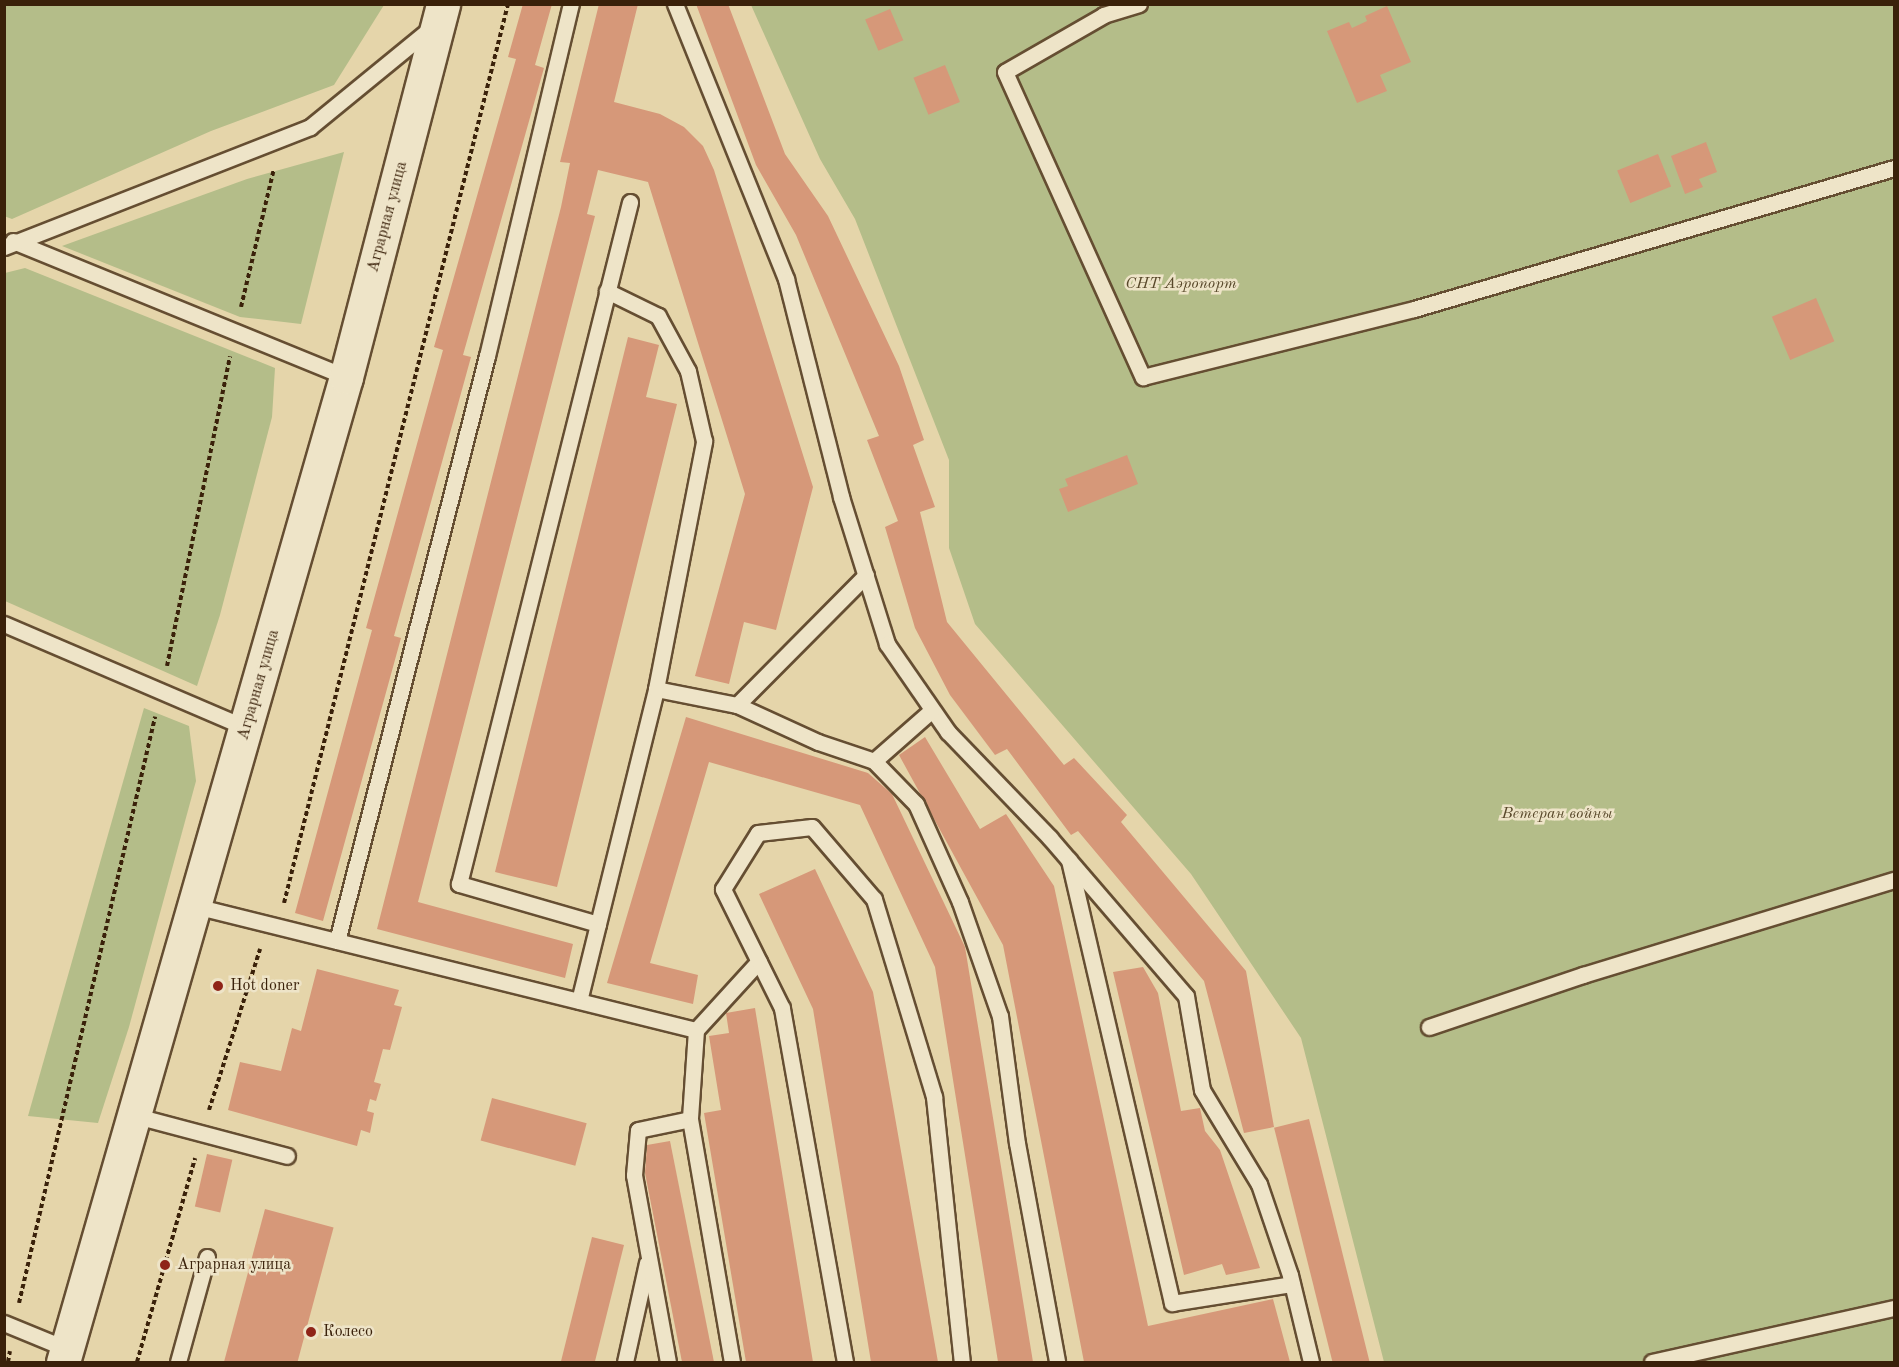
<!DOCTYPE html>
<meta charset="utf-8">
<style>
body{margin:0}
#map{position:relative;width:1899px;height:1367px;overflow:hidden;background:#e5d5aa;font-family:"Old Standard TT",serif}
div>[style]{position:absolute}
[style*='--x']{left:calc(var(--x)*1px);top:calc(var(--y)*1px);width:calc(var(--w)*1px);rotate:calc(var(--a)*1deg)}
.green>*{inset:0;background:#b4bd89}
.building>*{inset:0;background:#d69879;transform-origin:0 0}
.path>*{height:4px;margin-top:-2px;transform-origin:0;background:repeating-linear-gradient(90deg,#3a210a 0 4.5px,transparent 0 7.5px)}
.roads{filter:drop-shadow(2px 0 #654e32) drop-shadow(-2px 0 #654e32) drop-shadow(0 2px #654e32) drop-shadow(0 -2px #654e32)}
.lane>*{height:15px;margin:-7.5px;padding:0 7.5px;transform-origin:7.5px;border-radius:7.5px;background:#eee4c8}
.secondary>*{height:33px;margin:-16.5px;padding:0 16.5px;transform-origin:16.5px;border-radius:16.5px;background:#eee4c8}
.dots>*{width:16px;height:16px;translate:-50% -50%;box-sizing:border-box;border:3px solid #eee4c8;border-radius:50%}
span{translate:-50% -50%;white-space:nowrap;text-align:center;line-height:1.15;-webkit-text-stroke:5px #eee4c8;paint-order:stroke}
.street-label{font-size:16px;color:#3a210a}
.park-label{font-size:16px;color:#58482a;font-style:italic}
.poi-label{font-size:16px;color:#3a210a}
.left{translate:0 -50%;text-align:left}
.frame{position:absolute;inset:0;border:6px solid #3a210a;pointer-events:none}
</style>
<div id="map">
<div class="green">
<div style="clip-path:polygon(4px 5px,5px 4px,384px 5px,334px 85px,211px 131px,12px 219px,4px 216px)"></div>
<div style="clip-path:polygon(751px 5px,1894px 5px,1894px 1362px,1384px 1362px,1301px 1038px,1191px 874px,975px 624px,949px 548px,949px 460px,855px 219px,820px 159px)"></div>
<div style="clip-path:polygon(344px 152px,301px 324px,240px 317px,62px 246px,247px 179px)"></div>
<div style="clip-path:polygon(25px 268px,275px 368px,272px 417px,220px 615px,197px 686px,5px 601px,5px 273px)"></div>
<div style="clip-path:polygon(144px 708px,189px 726px,196px 781px,129px 1027px,98px 1123px,28px 1116px)"></div>
</div>
<div class="building">
<div style="clip-path:polygon(523px 4px,552px 4px,535px 65px,544px 68px,463px 355px,471px 357px,394px 636px,401px 638px,323px 921px,295px 913px,372px 630px,366px 628px,443px 350px,434px 347px,516px 59px,508px 57px)"></div>
<div style="clip-path:polygon(599px 4px,638px 4px,614px 102px,660px 114px,684px 127px,703px 146px,714px 170px,813px 487px,776px 630px,744px 622px,729px 684px,695px 676px,745px 494px,648px 182px,598px 170px,587px 214px,595px 216px,418px 902px,573px 944px,565px 978px,377px 929px,561px 207px,570px 163px,560px 162px)"></div>
<div style="clip-path:polygon(696px 4px,728px 4px,785px 154px,828px 216px,899px 366px,924px 440px,913px 445px,935px 507px,920px 512px,947px 622px,1064px 765px,1074px 758px,1127px 815px,1121px 822px,1246px 971px,1274px 1127px,1244px 1133px,1204px 981px,1078px 831px,1071px 835px,1007px 749px,995px 755px,950px 695px,915px 628px,885px 527px,898px 521px,867px 440px,879px 436px,796px 235px,756px 165px)"></div>
<div style="clip-path:polygon(1387px 6px,1411px 62px,1380px 75px,1387px 91px,1357px 103px,1327px 31px,1349px 22px,1352px 28px,1367px 21px,1365px 16px)"></div>
<div style="left:890px;top:9px;width:34px;height:27px;rotate:67deg"></div>
<div style="left:945px;top:65px;width:40px;height:34px;rotate:68deg"></div>
<div style="clip-path:polygon(1706px 142px,1717px 172px,1699px 179px,1703px 187px,1685px 194px,1671px 156px)"></div>
<div style="left:1658px;top:154px;width:35px;height:44px;rotate:68deg"></div>
<div style="left:1816px;top:298px;width:47px;height:48px;rotate:67deg"></div>
<div style="clip-path:polygon(628px 337px,659px 345px,646px 397px,677px 404px,557px 887px,495px 872px)"></div>
<div style="clip-path:polygon(1127px 455px,1138px 484px,1068px 512px,1059px 489px,1068px 486px,1065px 479px)"></div>
<div style="clip-path:polygon(686px 717px,868px 773px,892px 794px,965px 947px,1033px 1362px,998px 1362px,935px 967px,860px 805px,709px 762px,650px 963px,698px 975px,693px 1004px,607px 983px)"></div>
<div style="clip-path:polygon(925px 737px,980px 829px,1006px 814px,1054px 886px,1148px 1326px,1273px 1299px,1290px 1362px,1084px 1362px,1003px 945px,899px 755px)"></div>
<div style="clip-path:polygon(815px 869px,873px 992px,938px 1362px,871px 1362px,813px 1009px,759px 894px)"></div>
<div style="clip-path:polygon(1143px 967px,1158px 993px,1181px 1111px,1200px 1108px,1205px 1131px,1220px 1150px,1260px 1268px,1226px 1275px,1222px 1264px,1184px 1275px,1113px 972px)"></div>
<div style="clip-path:polygon(317px 969px,399px 990px,394px 1005px,402px 1007px,390px 1050px,383px 1049px,374px 1082px,381px 1084px,376px 1101px,370px 1099px,367px 1111px,374px 1113px,370px 1133px,361px 1130px,357px 1146px,228px 1110px,240px 1062px,281px 1071px,292px 1028px,301px 1031px)"></div>
<div style="clip-path:polygon(755px 1008px,813px 1362px,746px 1362px,704px 1113px,721px 1110px,709px 1036px,729px 1033px,726px 1013px)"></div>
<div style="left:492px;top:1098px;width:98px;height:44px;rotate:15deg"></div>
<div style="left:1309px;top:1119px;width:250px;height:36px;rotate:76deg"></div>
<div style="clip-path:polygon(670px 1141px,714px 1362px,682px 1362px,645px 1173px,647px 1145px)"></div>
<div style="left:207px;top:1154px;width:26px;height:54px;rotate:13deg"></div>
<div style="left:265px;top:1209px;width:71px;height:158px;rotate:15deg"></div>
<div style="left:592px;top:1237px;width:33px;height:128px;rotate:14deg"></div>
</div>
<div class="path">
<div style="--x:241;--y:307;--w:142;--a:-76.6"></div>
<div style="--x:167;--y:666;--w:316;--a:-78.5"></div>
<div style="--x:284;--y:903;--w:926;--a:-76.01"></div>
<div style="--x:209;--y:1110;--w:169;--a:-72.4"></div>
<div style="--x:19;--y:1303;--w:602;--a:-76.93"></div>
<div style="--x:8;--y:1362;--w:11;--a:-80"></div>
<div style="--x:137;--y:1362;--w:212;--a:-74.1"></div>
</div>
<div class="roads">
<div class="lane">
<div style="--x:675;--y:4;--w:297;--a:68"></div>
<div style="--x:786;--y:279;--w:225;--a:75.8"></div>
<div style="--x:841;--y:497;--w:154;--a:72.6"></div>
<div style="--x:887;--y:644;--w:107;--a:55.3"></div>
<div style="--x:948;--y:732;--w:147;--a:46.1"></div>
<div style="--x:1050;--y:838;--w:208;--a:49.3"></div>
<div style="--x:1186;--y:996;--w:95;--a:80.3"></div>
<div style="--x:1202;--y:1090;--w:110;--a:58.8"></div>
<div style="--x:1259;--y:1184;--w:96;--a:71.2"></div>
<div style="--x:1290;--y:1275;--w:89;--a:76.4"></div>
<div style="--x:1139;--y:4;--w:37;--a:163"></div>
<div style="--x:1104;--y:15;--w:114;--a:150.1"></div>
<div style="--x:1005;--y:72;--w:335;--a:65.7"></div>
<div style="--x:1143;--y:377;--w:279;--a:-14.1"></div>
<div style="--x:1414;--y:309;--w:500;--a:-16.37"></div>
<div style="--x:13;--y:241;--w:360;--a:22.2"></div>
<div style="--x:4;--y:247;--w:329;--a:-21.4"></div>
<div style="--x:310;--y:127;--w:156;--a:-39.3"></div>
<div style="--x:4;--y:624;--w:264;--a:23.2"></div>
<div style="--x:656;--y:689;--w:83;--a:11.2"></div>
<div style="--x:737;--y:705;--w:183;--a:-45.2"></div>
<div style="--x:737;--y:705;--w:89;--a:24.6"></div>
<div style="--x:818;--y:742;--w:59;--a:18.7"></div>
<div style="--x:874;--y:761;--w:77;--a:-41.3"></div>
<div style="--x:874;--y:761;--w:60;--a:45.7"></div>
<div style="--x:916;--y:804;--w:107;--a:65.8"></div>
<div style="--x:960;--y:902;--w:121;--a:70.7"></div>
<div style="--x:1000;--y:1016;--w:128;--a:82.4"></div>
<div style="--x:1017;--y:1143;--w:223;--a:79.6"></div>
<div style="--x:1069;--y:860;--w:455;--a:76.9"></div>
<div style="--x:1172;--y:1303;--w:121;--a:-9"></div>
<div style="--x:195;--y:906;--w:516;--a:13.9"></div>
<div style="--x:696;--y:1030;--w:93;--a:-47.6"></div>
<div style="--x:598;--y:924;--w:242;--a:-76.1"></div>
<div style="--x:656;--y:689;--w:253;--a:-79"></div>
<div style="--x:704;--y:441;--w:72;--a:-102.9"></div>
<div style="--x:688;--y:371;--w:63;--a:-118.6"></div>
<div style="--x:658;--y:316;--w:57;--a:-153.9"></div>
<div style="--x:337;--y:941;--w:604;--a:-75.62"></div>
<div style="--x:487;--y:356;--w:362;--a:-76.6"></div>
<div style="--x:579;--y:1001;--w:79;--a:-76.1"></div>
<div style="--x:598;--y:924;--w:145;--a:-163.9"></div>
<div style="--x:459;--y:884;--w:703;--a:-75.92"></div>
<div style="--x:1429;--y:1027;--w:163;--a:-18.7"></div>
<div style="--x:1583;--y:975;--w:325;--a:-17"></div>
<div style="--x:696;--y:1030;--w:89;--a:93.9"></div>
<div style="--x:690;--y:1119;--w:247;--a:80.2"></div>
<div style="--x:136;--y:1116;--w:156;--a:14.8"></div>
<div style="--x:4;--y:1323;--w:68;--a:22.4"></div>
<div style="--x:178;--y:1362;--w:109;--a:-74.6"></div>
<div style="--x:625;--y:1362;--w:101;--a:-77.5"></div>
<div style="--x:668;--y:1362;--w:190;--a:-100.3"></div>
<div style="--x:634;--y:1175;--w:45;--a:-84.9"></div>
<div style="--x:638;--y:1130;--w:53;--a:-11.9"></div>
<div style="--x:845;--y:1362;--w:360;--a:-100.1"></div>
<div style="--x:782;--y:1008;--w:133;--a:-116.4"></div>
<div style="--x:723;--y:889;--w:66;--a:-58"></div>
<div style="--x:758;--y:833;--w:54;--a:-6.3"></div>
<div style="--x:812;--y:827;--w:95;--a:49.3"></div>
<div style="--x:874;--y:899;--w:207;--a:73.1"></div>
<div style="--x:934;--y:1097;--w:266;--a:84"></div>
<div style="--x:1652;--y:1362;--w:248;--a:-12.6"></div>
</div>
<div class="secondary">
<div style="--x:63;--y:1362;--w:1025;--a:-73.97"></div>
<div style="--x:346;--y:377;--w:385;--a:-75.4"></div>
</div>
</div>
<div class="dots">
<div style="left:218px;top:986px;background:#8f2418"></div>
<div style="left:165px;top:1265px;background:#8f2418"></div>
<div style="left:311px;top:1332px;background:#8f2418"></div>
</div>
<div class="street-label">
<span style="left:388px;top:217px;rotate:-75deg">Аграрная улица</span>
<span style="left:259px;top:685px;rotate:-74deg">Аграрная улица</span>
</div>
<div class="park-label">
<span style="left:1181px;top:284px">СНТ Аэропорт</span>
<span style="left:1557px;top:814px">Ветеран войны</span>
</div>
<div class="poi-label">
<span class="left" style="left:230px;top:986px">Hot doner</span>
<span class="left" style="left:177px;top:1265px">Аграрная улица</span>
<span class="left" style="left:323px;top:1332px">Колесо</span>
</div>
<div class="frame"></div>
</div>
